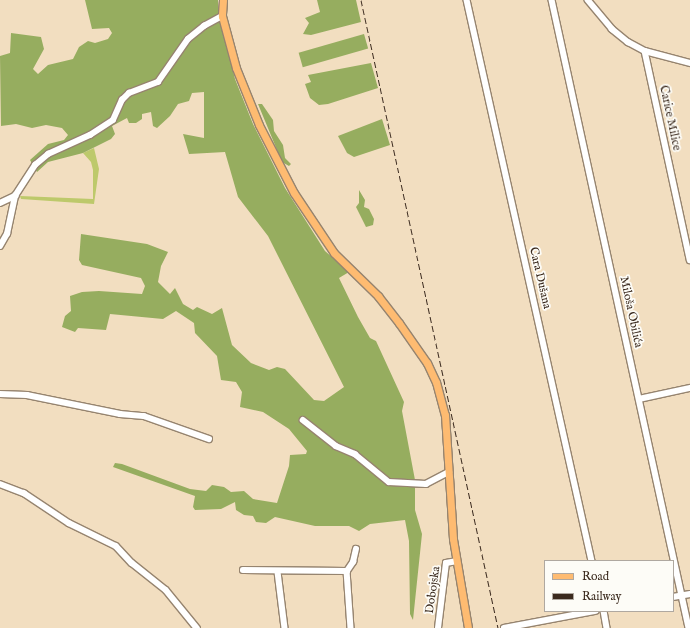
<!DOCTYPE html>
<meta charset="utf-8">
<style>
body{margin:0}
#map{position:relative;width:690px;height:628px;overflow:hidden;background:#f2dec0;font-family:"IM FELL English",serif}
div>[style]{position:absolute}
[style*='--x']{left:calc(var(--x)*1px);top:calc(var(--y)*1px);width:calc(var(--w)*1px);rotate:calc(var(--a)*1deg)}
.green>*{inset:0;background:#bdc96b}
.forest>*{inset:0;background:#96ad5f;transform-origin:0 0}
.roads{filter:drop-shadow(1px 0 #96846f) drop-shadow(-1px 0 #96846f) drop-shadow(0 1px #96846f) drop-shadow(0 -1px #96846f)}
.minor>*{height:5.5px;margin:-2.75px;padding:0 2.75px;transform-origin:2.75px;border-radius:2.75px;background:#fff}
.major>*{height:7px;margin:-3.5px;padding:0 3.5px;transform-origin:3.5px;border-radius:3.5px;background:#febb71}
.rail>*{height:1px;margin-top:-0.5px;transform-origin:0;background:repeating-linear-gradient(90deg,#3b2a1e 0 6px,transparent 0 9px)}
span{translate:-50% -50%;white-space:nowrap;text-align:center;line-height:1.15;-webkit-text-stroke:3.5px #fdfcf7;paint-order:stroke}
.street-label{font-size:12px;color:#3b2a1e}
.legend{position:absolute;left:544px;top:560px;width:130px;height:52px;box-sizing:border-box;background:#fdfcf7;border:1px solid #afa8a0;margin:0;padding:5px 7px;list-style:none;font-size:12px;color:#3b2a1e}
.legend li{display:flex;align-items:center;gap:8px;height:20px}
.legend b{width:20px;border:1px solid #afa8a0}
</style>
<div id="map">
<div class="green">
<div style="clip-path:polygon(94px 148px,99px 169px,94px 204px,21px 199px,20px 196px,93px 199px,93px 170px,91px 162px,83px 153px)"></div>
</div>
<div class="forest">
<div style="clip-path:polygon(85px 0,218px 0,218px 9px,235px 79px,253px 124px,285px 188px,325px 251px,349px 272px,339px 278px,358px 317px,370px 338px,376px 341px,404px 402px,402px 411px,415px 480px,415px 510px,422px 534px,413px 620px,410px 614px,409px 541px,405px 520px,370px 524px,359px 531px,349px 526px,315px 526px,275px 517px,266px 523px,256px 522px,253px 516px,244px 515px,236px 510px,235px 502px,221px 509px,195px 510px,193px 507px,195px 496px,113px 467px,115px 463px,122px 464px,190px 489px,206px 491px,212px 485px,224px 487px,231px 492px,244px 491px,253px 499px,277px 503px,289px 466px,290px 455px,306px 454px,307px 451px,289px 429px,263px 412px,240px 407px,242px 392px,236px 382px,221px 380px,217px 356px,195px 333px,194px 323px,176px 311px,163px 319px,110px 314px,106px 330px,78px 328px,75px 332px,62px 327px,65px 316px,71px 311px,70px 296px,82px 292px,99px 291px,142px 294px,145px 286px,141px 278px,82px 265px,79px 260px,81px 234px,147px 244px,168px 252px,161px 266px,158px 282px,170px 294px,175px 288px,183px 304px,193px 310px,197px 307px,212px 314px,222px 308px,232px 345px,251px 363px,269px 370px,277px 367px,285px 369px,314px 400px,324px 401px,344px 387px,268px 236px,238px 197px,225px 152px,189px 154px,183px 134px,204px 138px,204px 92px,192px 93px,189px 101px,178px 104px,170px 116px,157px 128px,153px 126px,151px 112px,142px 114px,142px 119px,136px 123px,129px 123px,127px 118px,112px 126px,115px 134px,111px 139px,83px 153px,48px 162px,37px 172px,30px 160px,48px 144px,64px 140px,68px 135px,62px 128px,46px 125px,32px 128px,16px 124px,1px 126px,0 56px,10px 53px,11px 33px,41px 37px,44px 49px,33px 69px,38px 74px,48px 65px,73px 59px,79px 47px,88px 41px,95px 43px,108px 39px,112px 33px,109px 28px,92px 29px)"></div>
<div style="clip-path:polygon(317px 0,356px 0,361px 22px,311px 35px,303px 34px,309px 23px,305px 18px,320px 12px)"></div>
<div style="left:364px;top:34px;width:15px;height:68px;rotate:74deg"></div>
<div style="clip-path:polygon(371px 63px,378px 88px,328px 104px,319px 105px,310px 98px,305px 84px,311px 82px,308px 75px)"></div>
<div style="clip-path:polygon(258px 104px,262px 104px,273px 120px,274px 131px,283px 145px,285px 158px,291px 164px,289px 166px,282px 162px)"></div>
<div style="clip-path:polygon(382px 119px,390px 145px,354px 157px,347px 153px,338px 136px)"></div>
<div style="clip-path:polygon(359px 190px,365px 200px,364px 207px,369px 209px,374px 219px,373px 225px,366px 227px,356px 207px,359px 203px)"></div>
</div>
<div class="roads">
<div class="minor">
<div style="--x:467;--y:0;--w:575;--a:77.44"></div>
<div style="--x:552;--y:0;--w:643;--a:77.69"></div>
<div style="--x:588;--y:0;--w:38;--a:50"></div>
<div style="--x:612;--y:29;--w:21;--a:39"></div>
<div style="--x:628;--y:42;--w:19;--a:28"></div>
<div style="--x:645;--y:51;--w:47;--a:14.9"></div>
<div style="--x:645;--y:51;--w:214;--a:77.8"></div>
<div style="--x:0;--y:203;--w:17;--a:-25"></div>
<div style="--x:0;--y:246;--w:14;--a:-60"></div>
<div style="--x:7;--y:234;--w:39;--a:-78"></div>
<div style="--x:15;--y:196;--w:37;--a:-57"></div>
<div style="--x:35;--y:165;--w:17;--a:-40"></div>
<div style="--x:48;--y:154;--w:46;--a:-24.3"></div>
<div style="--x:90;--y:135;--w:27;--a:-33"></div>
<div style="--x:113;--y:120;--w:22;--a:-66"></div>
<div style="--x:122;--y:100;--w:10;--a:-45"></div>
<div style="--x:129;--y:93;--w:31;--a:-21"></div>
<div style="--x:158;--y:82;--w:52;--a:-55.1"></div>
<div style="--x:188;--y:39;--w:21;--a:-39"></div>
<div style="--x:204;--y:26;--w:21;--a:-29"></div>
<div style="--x:0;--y:394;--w:27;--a:2"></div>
<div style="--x:27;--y:395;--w:95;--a:11.5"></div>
<div style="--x:120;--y:414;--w:24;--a:5"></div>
<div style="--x:144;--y:416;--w:69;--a:19.5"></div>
<div style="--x:639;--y:399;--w:52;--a:-12.2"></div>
<div style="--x:303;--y:420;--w:42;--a:38.2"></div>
<div style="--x:336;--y:446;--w:21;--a:23"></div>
<div style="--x:355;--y:454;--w:44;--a:39.5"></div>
<div style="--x:389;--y:482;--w:37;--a:3"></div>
<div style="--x:426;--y:484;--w:26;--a:-28"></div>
<div style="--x:0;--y:484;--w:26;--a:21"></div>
<div style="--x:24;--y:493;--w:54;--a:33.7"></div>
<div style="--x:69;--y:523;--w:52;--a:26.1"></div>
<div style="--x:116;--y:546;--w:23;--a:47"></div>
<div style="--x:132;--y:563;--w:43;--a:38.5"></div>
<div style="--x:166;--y:590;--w:49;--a:50.8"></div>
<div style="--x:243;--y:570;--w:104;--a:0.6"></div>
<div style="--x:347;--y:571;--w:57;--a:86"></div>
<div style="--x:347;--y:571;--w:11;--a:-56"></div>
<div style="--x:353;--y:562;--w:13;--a:-77"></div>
<div style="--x:278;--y:572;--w:56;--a:82.9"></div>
<div style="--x:673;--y:597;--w:17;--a:-10"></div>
<div style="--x:604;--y:611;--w:17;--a:80"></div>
<div style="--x:438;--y:628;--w:65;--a:-83"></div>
<div style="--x:446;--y:563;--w:11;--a:-10"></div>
<div style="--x:504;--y:628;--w:93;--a:-10.6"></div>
</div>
<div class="major">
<div style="--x:223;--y:0;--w:16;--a:94"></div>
<div style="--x:222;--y:16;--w:54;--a:74.9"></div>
<div style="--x:236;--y:68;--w:61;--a:68"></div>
<div style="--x:259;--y:125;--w:76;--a:62.8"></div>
<div style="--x:294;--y:193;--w:72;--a:56.3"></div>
<div style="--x:334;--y:253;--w:62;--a:44.3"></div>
<div style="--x:378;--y:296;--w:34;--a:52"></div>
<div style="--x:399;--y:323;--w:49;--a:55"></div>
<div style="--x:427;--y:363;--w:21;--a:65"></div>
<div style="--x:436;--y:382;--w:34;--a:75"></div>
<div style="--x:445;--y:415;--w:124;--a:86.3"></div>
<div style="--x:453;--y:539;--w:90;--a:80.4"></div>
</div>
</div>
<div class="rail">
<div style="--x:361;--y:0;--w:643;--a:77.69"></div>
</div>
<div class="street-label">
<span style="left:670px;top:118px;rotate:78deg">Carice Milice</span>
<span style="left:540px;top:278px;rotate:77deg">Cara Dušana</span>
<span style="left:631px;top:312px;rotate:78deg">Miloša Obilića</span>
<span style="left:433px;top:590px;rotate:-82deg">Dobojska</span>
</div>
<ul class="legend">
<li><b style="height:5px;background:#febb71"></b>Road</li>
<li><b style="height:5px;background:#3b2a1e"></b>Railway</li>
</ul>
</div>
